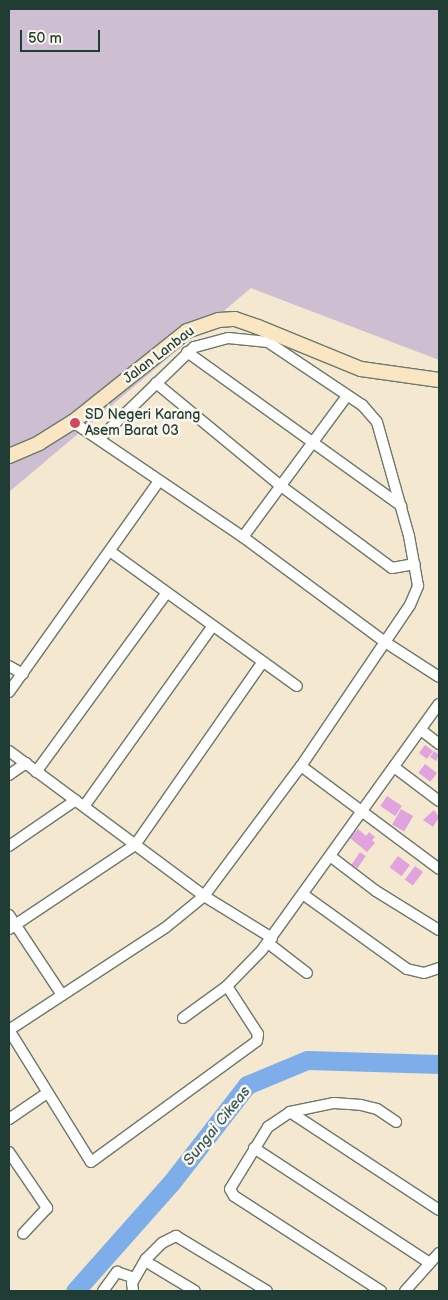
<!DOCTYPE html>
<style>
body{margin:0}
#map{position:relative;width:448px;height:1300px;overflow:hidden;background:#f5e8d0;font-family:"Balsamiq Sans",sans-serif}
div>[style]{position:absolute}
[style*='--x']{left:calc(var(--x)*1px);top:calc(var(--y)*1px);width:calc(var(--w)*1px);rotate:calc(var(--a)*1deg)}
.industrial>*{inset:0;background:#cebed1}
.river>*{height:19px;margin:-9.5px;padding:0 9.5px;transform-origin:9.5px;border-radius:9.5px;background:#7eaee9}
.building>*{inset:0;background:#e0a3de;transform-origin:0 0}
.roads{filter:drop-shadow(1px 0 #6a796b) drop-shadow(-1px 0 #6a796b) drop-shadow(0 1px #6a796b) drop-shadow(0 -1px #6a796b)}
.street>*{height:10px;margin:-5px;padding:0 5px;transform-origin:5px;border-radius:5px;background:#fff}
.secondary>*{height:14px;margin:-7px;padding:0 7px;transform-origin:7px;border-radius:7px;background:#fbe6c3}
.dots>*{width:14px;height:14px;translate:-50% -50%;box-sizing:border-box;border:2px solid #fbf7ec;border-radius:50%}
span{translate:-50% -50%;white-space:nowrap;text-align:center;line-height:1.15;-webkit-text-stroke:5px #fbf7ec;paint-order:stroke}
.street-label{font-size:14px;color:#1f3d34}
.poi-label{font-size:14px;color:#1f3d34}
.left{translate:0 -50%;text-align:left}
.water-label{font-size:15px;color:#375961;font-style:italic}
.frame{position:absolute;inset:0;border:10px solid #1f3d34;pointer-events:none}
.scale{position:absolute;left:20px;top:30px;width:80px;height:22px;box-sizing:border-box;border:2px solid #1f3d34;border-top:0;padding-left:6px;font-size:15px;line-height:18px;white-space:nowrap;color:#1f3d34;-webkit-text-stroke:4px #fbf7ec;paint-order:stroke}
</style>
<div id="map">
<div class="industrial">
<div style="clip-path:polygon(9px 9px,439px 9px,439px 360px,251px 288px,9px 492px)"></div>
</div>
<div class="river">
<div style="--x:75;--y:1291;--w:144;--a:-48.4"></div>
<div style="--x:171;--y:1183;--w:124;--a:-52.2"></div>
<div style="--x:247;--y:1085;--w:65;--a:-22.6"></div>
<div style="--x:307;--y:1060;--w:132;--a:1.7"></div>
</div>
<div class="building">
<div style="left:425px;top:745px;width:10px;height:10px;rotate:37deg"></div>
<div style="clip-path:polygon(434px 751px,439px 755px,436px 761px,430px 757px)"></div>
<div style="left:425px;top:764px;width:15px;height:11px;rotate:37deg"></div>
<div style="left:387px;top:796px;width:18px;height:12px;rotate:34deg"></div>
<div style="left:401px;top:809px;width:14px;height:18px;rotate:30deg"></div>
<div style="clip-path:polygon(434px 810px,439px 817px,433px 827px,423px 820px)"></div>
<div style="clip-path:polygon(358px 829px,366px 836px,369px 832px,375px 837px,372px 840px,375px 843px,367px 852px,350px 838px)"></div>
<div style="left:360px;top:852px;width:7px;height:15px;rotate:34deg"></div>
<div style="left:398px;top:856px;width:15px;height:14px;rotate:37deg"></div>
<div style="left:415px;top:866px;width:10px;height:17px;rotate:37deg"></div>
</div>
<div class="roads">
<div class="street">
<div style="--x:187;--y:352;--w:264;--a:35.7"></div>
<div style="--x:156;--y:383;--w:162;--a:39.5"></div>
<div style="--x:281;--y:486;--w:138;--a:36.5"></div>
<div style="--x:392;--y:568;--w:23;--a:-10"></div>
<div style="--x:73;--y:422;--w:205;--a:34.1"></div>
<div style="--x:243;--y:537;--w:177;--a:36.5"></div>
<div style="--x:385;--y:642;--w:64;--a:32.9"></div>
<div style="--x:243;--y:537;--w:175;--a:-53.6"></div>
<div style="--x:111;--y:552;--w:229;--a:35.8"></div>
<div style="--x:9;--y:666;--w:16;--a:30"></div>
<div style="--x:9;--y:692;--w:259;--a:-54.6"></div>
<div style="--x:421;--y:730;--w:23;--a:38"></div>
<div style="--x:9;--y:751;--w:243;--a:36.6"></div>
<div style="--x:204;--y:896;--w:80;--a:31.7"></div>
<div style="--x:301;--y:766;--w:172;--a:36.7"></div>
<div style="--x:394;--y:767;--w:56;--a:37.1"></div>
<div style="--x:36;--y:772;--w:220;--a:-53.9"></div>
<div style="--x:9;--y:775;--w:21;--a:-35"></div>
<div style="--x:85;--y:805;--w:219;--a:-54.5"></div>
<div style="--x:9;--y:846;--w:81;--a:-34.5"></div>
<div style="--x:330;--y:856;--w:58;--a:37.3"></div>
<div style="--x:376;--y:891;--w:74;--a:31.8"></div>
<div style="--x:304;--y:895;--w:127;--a:35.7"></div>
<div style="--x:407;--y:969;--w:17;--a:13"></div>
<div style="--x:424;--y:973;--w:16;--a:-18"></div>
<div style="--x:9;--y:915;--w:96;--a:56.5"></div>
<div style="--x:9;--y:929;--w:151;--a:-33.7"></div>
<div style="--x:135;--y:845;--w:222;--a:-55.1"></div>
<div style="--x:268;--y:943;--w:49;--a:37.6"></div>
<div style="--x:183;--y:1018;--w:54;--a:-36"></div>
<div style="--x:227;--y:986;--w:50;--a:-45.8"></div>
<div style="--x:262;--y:950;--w:303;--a:-54.3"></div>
<div style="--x:9;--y:1030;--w:186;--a:-33.2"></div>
<div style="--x:165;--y:928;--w:50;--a:-39.4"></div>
<div style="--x:204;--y:896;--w:162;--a:-53.3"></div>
<div style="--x:301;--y:766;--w:194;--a:-55.9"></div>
<div style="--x:410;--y:605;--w:21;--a:-67"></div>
<div style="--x:418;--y:586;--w:51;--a:-100.2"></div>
<div style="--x:409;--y:536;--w:118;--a:-105.7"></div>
<div style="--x:377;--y:422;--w:23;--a:-131"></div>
<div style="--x:362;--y:405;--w:113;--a:-146.2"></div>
<div style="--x:268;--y:342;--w:40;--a:-174.3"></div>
<div style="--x:228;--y:338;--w:35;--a:165"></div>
<div style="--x:194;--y:347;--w:131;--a:135.9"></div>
<div style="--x:9;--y:1030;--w:155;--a:58.2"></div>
<div style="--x:91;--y:1162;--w:205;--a:-36.1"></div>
<div style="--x:257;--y:1041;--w:7;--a:-82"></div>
<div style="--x:258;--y:1034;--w:57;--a:-122.9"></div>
<div style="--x:290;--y:1112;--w:178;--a:33.3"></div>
<div style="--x:9;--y:1119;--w:46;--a:-34.4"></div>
<div style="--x:254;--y:1148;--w:210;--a:33.2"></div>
<div style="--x:9;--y:1152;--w:68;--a:55.8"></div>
<div style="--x:47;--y:1208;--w:35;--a:133"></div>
<div style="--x:145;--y:1261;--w:58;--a:31"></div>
<div style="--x:103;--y:1291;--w:24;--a:-54"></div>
<div style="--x:117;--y:1272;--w:18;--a:19"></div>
<div style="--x:133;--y:1291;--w:8;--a:-97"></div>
<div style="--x:132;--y:1283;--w:28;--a:-60"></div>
<div style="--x:146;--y:1259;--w:23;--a:-45"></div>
<div style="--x:162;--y:1243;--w:16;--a:-27"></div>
<div style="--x:176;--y:1236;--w:106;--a:31.1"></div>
<div style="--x:381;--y:1291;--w:175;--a:-147.1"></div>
<div style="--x:234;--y:1196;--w:8;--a:-120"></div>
<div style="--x:230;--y:1189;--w:73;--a:-58.5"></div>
<div style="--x:268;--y:1127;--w:27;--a:-34"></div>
<div style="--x:290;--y:1112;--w:45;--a:-11.6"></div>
<div style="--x:334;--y:1103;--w:27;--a:4"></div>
<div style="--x:361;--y:1105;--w:16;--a:14"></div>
<div style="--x:377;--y:1109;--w:23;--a:34"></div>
<div style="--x:405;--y:1291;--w:51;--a:-48.2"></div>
</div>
<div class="secondary">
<div style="--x:9;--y:456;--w:33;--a:-23"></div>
<div style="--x:39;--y:443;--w:40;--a:-32"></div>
<div style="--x:73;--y:422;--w:146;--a:-38.6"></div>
<div style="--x:187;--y:331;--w:34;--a:-19"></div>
<div style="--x:219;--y:320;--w:16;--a:-4"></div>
<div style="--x:235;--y:319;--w:24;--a:19"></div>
<div style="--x:258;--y:327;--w:111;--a:22.2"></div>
<div style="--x:361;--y:369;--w:79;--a:8"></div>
</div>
</div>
<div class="dots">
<div style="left:75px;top:423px;background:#d1495b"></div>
</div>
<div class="street-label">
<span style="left:159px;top:355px;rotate:-37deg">Jalan Lanbau</span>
</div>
<div class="poi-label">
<span class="left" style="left:85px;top:423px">SD Negeri Karang<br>Asem Barat 03</span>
</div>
<div class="water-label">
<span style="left:217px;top:1126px;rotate:-51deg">Sungai Cikeas</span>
</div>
<div class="frame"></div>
<div class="scale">50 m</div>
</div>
